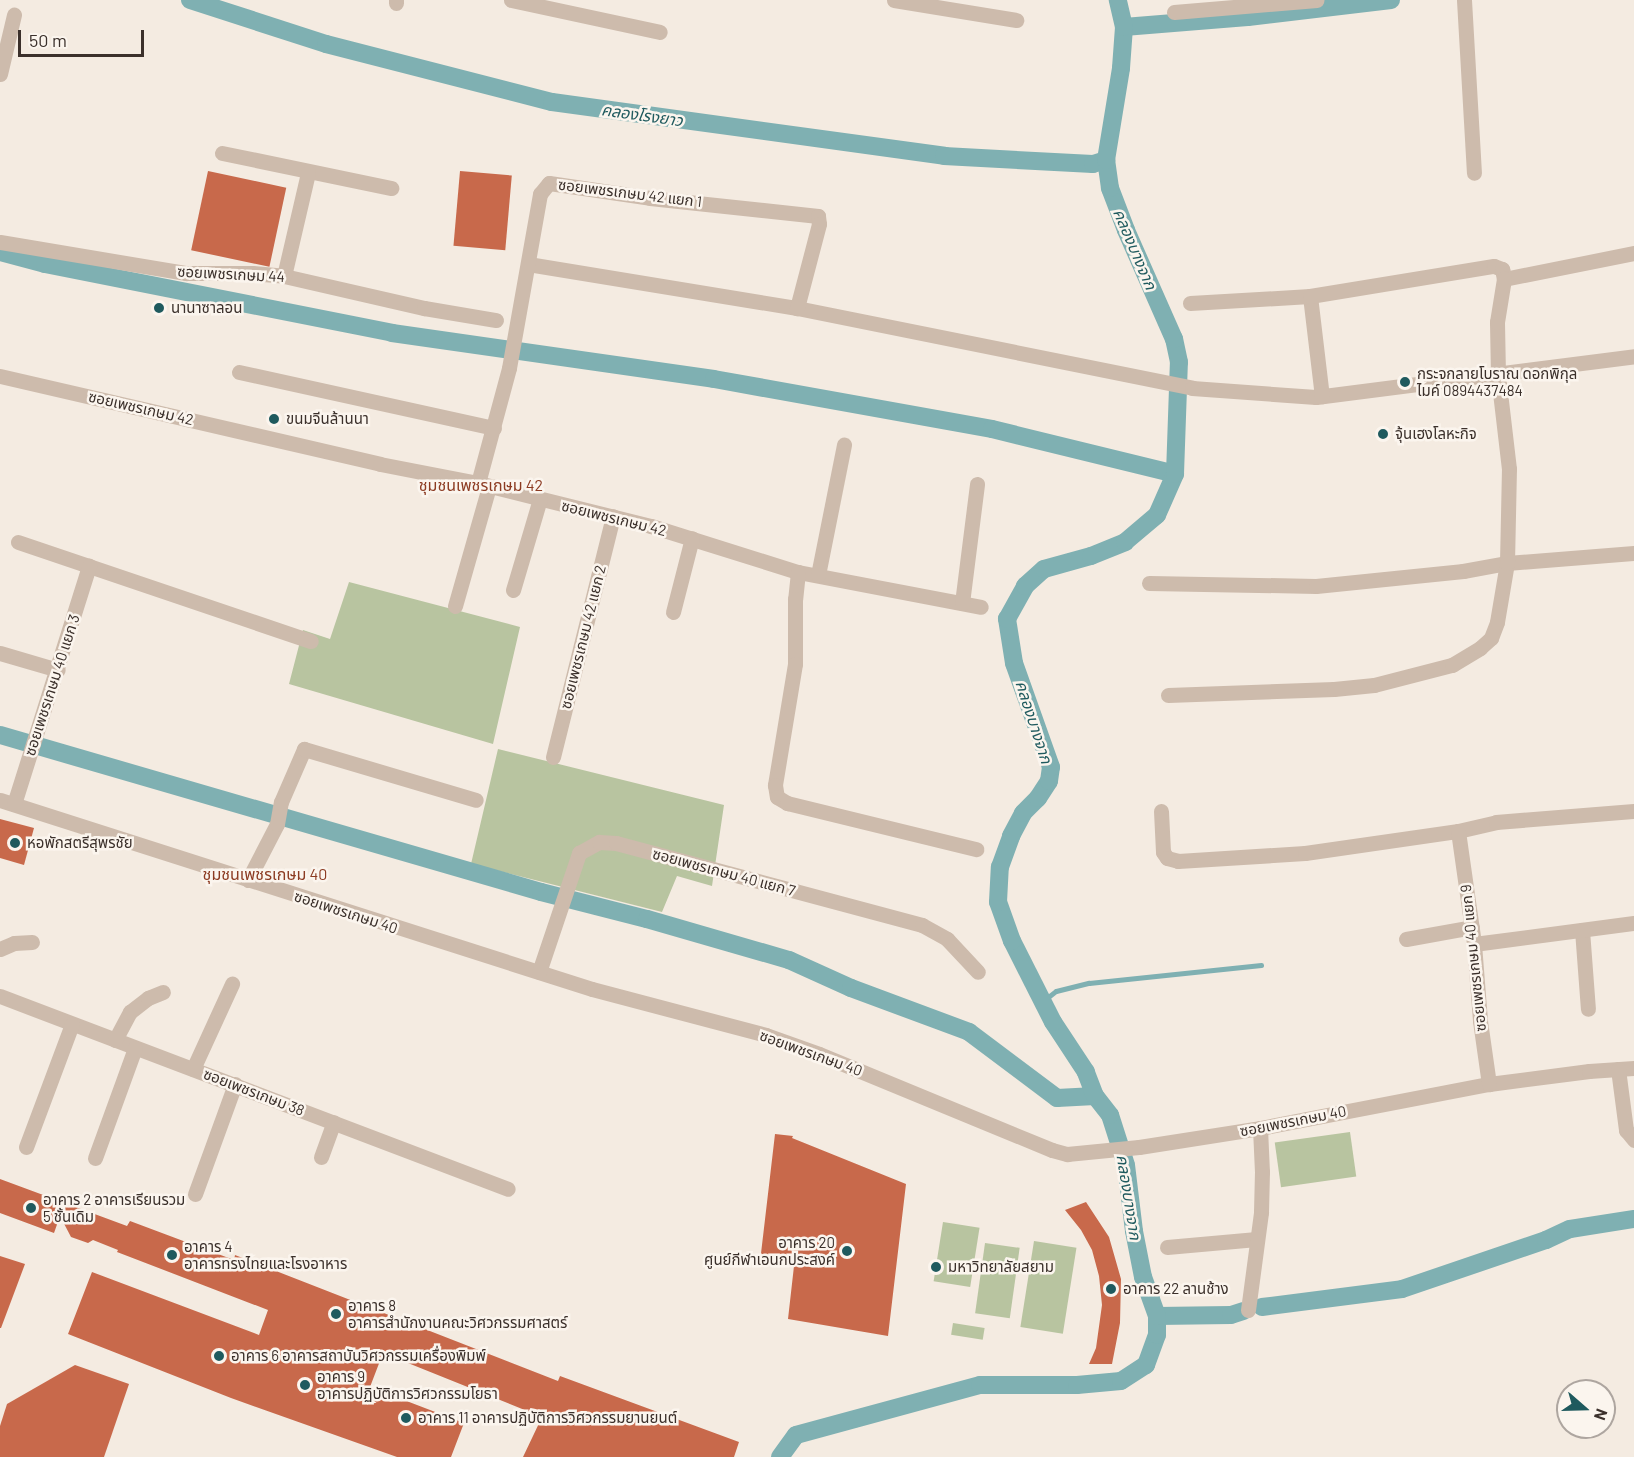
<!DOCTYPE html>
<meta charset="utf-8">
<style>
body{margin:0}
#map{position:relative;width:1634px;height:1457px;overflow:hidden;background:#f4ebe1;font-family:Barlow,"Noto Sans Thai",sans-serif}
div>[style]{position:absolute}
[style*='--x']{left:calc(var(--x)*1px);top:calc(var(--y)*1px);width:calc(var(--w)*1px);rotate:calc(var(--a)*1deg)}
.green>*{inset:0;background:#b8c4a0;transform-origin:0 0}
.stream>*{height:5px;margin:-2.5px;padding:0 2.5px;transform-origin:2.5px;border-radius:2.5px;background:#7fb0b2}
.canal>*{height:18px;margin:-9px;padding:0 9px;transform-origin:9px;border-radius:9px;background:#7fb0b2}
.building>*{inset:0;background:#c8694b;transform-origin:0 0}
.street>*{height:15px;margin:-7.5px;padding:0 7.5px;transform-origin:7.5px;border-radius:7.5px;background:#cdbbac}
.dots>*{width:16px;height:16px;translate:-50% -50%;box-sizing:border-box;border:3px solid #fbf5ee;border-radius:50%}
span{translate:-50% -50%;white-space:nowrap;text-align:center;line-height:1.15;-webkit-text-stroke:5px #fbf5ee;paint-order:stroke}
.street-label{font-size:15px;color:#3b302b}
.poi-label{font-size:15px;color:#3b302b}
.left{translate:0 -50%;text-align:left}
.right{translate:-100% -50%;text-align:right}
.water-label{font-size:16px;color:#1f5a5e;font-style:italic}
.neighbourhood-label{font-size:16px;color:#8c3b22}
.north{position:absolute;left:1556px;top:1379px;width:60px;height:60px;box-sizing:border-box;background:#fbf5ee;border:2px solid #aea6a0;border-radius:50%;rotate:110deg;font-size:16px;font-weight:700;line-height:24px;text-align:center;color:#3b302b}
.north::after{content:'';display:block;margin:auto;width:21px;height:27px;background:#1f5a5e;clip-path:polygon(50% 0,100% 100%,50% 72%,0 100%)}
.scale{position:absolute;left:18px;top:30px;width:126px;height:27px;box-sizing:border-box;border:3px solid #3b302b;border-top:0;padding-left:8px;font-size:18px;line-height:21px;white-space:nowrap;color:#3b302b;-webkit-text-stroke:4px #fbf5ee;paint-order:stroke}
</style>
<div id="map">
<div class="green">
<div style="clip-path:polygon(349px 582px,520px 627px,493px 744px,289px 684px,303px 630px,330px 639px)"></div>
<div style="clip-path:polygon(498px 749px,724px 805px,712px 886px,677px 876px,662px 912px,471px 864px)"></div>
<div style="left:1350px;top:1132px;width:45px;height:76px;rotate:82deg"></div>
<div style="left:943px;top:1222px;width:37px;height:60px;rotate:9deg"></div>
<div style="left:1034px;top:1241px;width:43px;height:87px;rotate:9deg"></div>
<div style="left:985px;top:1243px;width:35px;height:71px;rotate:8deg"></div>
<div style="left:953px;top:1323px;width:32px;height:12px;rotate:9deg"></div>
</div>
<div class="stream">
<div style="--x:1043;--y:1001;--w:16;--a:-38"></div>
<div style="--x:1056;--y:991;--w:34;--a:-14"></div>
<div style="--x:1089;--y:983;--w:173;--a:-6"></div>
</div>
<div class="canal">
<div style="--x:190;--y:0;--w:143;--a:17.9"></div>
<div style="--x:326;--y:44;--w:233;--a:14.4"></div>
<div style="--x:552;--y:102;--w:396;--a:7.8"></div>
<div style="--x:944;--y:156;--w:149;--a:3.1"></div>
<div style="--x:1093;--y:164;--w:14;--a:-17"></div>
<div style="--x:1124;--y:27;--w:124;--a:-4.6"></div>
<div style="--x:1248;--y:17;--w:144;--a:-6.8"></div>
<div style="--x:0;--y:252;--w:47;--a:14.9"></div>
<div style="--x:45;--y:264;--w:354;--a:11.2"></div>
<div style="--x:392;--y:333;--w:325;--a:8.1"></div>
<div style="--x:714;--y:379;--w:282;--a:10.2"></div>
<div style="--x:992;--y:429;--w:188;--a:13.8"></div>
<div style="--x:0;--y:735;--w:563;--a:16.18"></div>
<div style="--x:541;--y:892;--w:109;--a:14.3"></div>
<div style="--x:647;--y:919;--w:148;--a:16.1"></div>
<div style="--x:789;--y:960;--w:68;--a:24.3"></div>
<div style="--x:851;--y:988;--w:126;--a:20.4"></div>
<div style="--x:969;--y:1032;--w:110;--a:36.9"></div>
<div style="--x:1057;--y:1098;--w:38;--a:-3"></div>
<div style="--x:1262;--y:1307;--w:141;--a:-7.3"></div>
<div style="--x:1402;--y:1289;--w:152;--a:-18.8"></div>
<div style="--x:1546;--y:1240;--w:26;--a:-25"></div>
<div style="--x:1570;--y:1229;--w:65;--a:-8.9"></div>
<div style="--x:1157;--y:1316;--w:74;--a:-0.8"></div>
<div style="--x:1231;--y:1315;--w:13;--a:-18"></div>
<div style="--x:780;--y:1457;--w:27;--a:-54"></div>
<div style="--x:796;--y:1435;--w:191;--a:-15.2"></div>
<div style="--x:980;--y:1385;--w:97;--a:0"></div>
<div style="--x:1077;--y:1385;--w:44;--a:-5.2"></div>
<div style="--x:1121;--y:1381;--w:30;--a:-33"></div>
<div style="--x:1146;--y:1365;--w:32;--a:-70"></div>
<div style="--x:1157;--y:1335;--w:19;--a:-90"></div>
<div style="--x:1157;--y:1316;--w:41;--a:-109.7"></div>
<div style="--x:1143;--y:1277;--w:47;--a:-101.1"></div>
<div style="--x:1134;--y:1231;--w:66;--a:-96.9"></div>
<div style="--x:1126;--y:1165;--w:52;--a:-107.7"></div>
<div style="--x:1110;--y:1115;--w:24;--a:-128"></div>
<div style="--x:1095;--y:1096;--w:26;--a:-111"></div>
<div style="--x:1086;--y:1072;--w:60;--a:-123.4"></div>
<div style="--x:1053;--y:1022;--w:91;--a:-116.8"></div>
<div style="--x:1012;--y:941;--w:41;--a:-109.7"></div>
<div style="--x:998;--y:902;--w:35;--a:-87"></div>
<div style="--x:1000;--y:867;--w:33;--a:-70"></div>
<div style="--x:1011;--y:836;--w:26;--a:-62"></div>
<div style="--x:1023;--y:813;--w:21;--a:-45"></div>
<div style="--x:1038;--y:798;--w:20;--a:-57"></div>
<div style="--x:1049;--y:781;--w:14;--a:-82"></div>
<div style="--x:1051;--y:767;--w:110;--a:-109.6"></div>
<div style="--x:1014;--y:663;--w:45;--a:-99"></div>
<div style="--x:1007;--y:619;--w:38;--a:-61"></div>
<div style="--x:1025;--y:586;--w:25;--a:-42"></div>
<div style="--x:1044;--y:569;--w:49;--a:-15.5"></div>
<div style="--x:1091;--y:556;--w:37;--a:-22"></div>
<div style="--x:1125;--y:542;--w:42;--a:-40.2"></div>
<div style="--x:1157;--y:515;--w:45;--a:-66.3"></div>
<div style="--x:1175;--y:474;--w:112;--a:-88"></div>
<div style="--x:1179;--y:362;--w:24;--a:-102"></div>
<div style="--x:1174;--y:339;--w:119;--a:-113.8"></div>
<div style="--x:1126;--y:230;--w:45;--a:-110.9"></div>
<div style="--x:1110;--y:188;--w:28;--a:-98"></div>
<div style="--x:1106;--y:160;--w:93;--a:-80.7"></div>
<div style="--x:1121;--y:68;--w:41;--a:-85.8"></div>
<div style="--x:1124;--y:27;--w:28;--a:-103"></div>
</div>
<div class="building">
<div style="left:208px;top:171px;width:80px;height:81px;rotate:12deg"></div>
<div style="left:460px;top:171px;width:52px;height:75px;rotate:5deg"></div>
<div style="clip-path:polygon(0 819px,34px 828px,24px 865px,0 858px)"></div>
<div style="clip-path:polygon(775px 1134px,793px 1136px,792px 1138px,906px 1184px,888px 1336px,788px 1319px,794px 1266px,760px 1262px)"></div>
<div style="clip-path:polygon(0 1179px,127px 1226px,130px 1221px,234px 1260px,235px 1255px,558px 1381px,560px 1376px,739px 1442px,734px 1457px,523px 1457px,542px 1417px,383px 1353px,370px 1387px,464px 1423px,451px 1457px,397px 1457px,231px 1398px,68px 1334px,92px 1272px,259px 1335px,268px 1310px,117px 1252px,118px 1250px,93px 1240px,88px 1243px,71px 1237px,60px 1216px,54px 1233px,0 1213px)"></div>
<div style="clip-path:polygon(1086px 1202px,1109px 1237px,1121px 1279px,1120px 1323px,1112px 1364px,1089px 1364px,1096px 1348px,1102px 1305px,1099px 1276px,1092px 1250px,1081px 1230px,1065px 1210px)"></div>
<div style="clip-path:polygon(0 1256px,25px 1264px,1px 1328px,0 1328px)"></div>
<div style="clip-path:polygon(75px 1365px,129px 1384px,104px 1457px,0 1457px,0 1426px,7px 1404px)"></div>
</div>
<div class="street">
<div style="--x:511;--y:0;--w:152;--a:12.1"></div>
<div style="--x:894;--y:0;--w:124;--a:9.3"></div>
<div style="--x:1464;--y:0;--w:173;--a:86.7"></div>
<div style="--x:396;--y:3;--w:3;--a:-90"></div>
<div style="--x:1174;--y:12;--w:143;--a:-4.8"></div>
<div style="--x:0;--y:74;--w:61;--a:-76.7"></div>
<div style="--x:222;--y:153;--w:173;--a:11.7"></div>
<div style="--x:0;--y:242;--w:189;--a:9.5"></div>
<div style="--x:186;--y:273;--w:66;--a:0"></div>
<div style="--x:252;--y:273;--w:32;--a:5"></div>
<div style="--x:284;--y:276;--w:144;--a:12.9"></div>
<div style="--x:424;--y:308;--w:73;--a:9.5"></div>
<div style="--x:528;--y:264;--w:273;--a:9.3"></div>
<div style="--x:797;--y:308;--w:403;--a:11.4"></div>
<div style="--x:1192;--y:388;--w:124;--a:4.2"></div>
<div style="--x:1316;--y:397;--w:321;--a:-7.3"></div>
<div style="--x:284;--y:276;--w:106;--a:-76.9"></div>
<div style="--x:1310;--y:296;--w:101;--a:83.2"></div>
<div style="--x:1190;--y:303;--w:120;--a:-3.3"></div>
<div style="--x:1310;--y:296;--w:186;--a:-9.3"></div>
<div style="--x:1494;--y:266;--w:9;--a:21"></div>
<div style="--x:1502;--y:269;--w:10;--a:79"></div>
<div style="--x:1504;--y:279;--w:133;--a:-11.3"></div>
<div style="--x:239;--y:372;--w:261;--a:12.4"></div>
<div style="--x:0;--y:376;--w:390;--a:13"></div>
<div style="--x:380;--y:464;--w:100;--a:11"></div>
<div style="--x:478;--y:483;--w:178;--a:14"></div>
<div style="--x:651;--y:526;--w:154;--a:17.4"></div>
<div style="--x:798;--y:572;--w:186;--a:10.8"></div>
<div style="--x:478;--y:483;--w:119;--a:-74.9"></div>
<div style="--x:509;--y:368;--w:177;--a:-79.9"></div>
<div style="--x:540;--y:194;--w:14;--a:-51"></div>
<div style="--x:549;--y:183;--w:102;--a:8.4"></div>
<div style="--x:650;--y:198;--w:169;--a:6.1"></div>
<div style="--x:818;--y:216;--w:8;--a:83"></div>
<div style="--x:819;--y:224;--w:87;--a:104.7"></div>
<div style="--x:18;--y:542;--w:309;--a:18.7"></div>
<div style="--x:798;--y:572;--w:27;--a:96"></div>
<div style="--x:795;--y:599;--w:65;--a:90"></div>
<div style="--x:795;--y:664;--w:123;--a:99.4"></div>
<div style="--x:775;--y:785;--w:12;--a:81"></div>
<div style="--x:777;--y:797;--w:12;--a:31"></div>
<div style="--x:787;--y:803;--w:195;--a:13.7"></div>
<div style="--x:818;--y:575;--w:133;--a:-78.7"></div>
<div style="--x:1149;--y:583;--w:167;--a:1"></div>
<div style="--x:1316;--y:586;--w:148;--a:-5.8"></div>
<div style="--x:1463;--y:571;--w:45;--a:-10.3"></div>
<div style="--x:1507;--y:563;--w:127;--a:-4.5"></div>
<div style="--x:513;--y:590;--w:95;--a:-73.5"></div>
<div style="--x:962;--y:603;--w:120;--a:-82.8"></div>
<div style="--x:455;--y:606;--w:124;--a:-74.1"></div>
<div style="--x:673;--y:612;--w:76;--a:-75.6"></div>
<div style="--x:0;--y:653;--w:60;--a:16.3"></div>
<div style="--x:1168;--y:695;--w:166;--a:-2.1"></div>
<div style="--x:1334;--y:689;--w:40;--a:-5.7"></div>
<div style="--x:1374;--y:685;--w:81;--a:-14.4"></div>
<div style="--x:1452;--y:665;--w:33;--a:-31"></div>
<div style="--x:1480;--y:648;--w:15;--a:-42"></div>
<div style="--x:1491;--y:638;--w:17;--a:-69"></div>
<div style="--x:1497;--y:622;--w:60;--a:-80.4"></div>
<div style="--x:1507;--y:563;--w:94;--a:-88.8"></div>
<div style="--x:1509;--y:469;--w:95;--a:-96.7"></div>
<div style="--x:1498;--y:375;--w:53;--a:-91.1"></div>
<div style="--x:1497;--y:322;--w:44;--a:-80.8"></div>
<div style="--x:553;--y:757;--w:248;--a:-76"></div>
<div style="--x:0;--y:800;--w:621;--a:17.71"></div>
<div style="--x:592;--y:989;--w:180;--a:14.8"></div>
<div style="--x:766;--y:1035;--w:56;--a:19.7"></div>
<div style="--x:819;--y:1054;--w:252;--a:22.4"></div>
<div style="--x:1052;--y:1150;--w:16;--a:15"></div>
<div style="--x:1067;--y:1154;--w:72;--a:-5.6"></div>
<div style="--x:1139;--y:1147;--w:122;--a:-8.9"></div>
<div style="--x:1260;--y:1128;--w:233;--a:-10.9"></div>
<div style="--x:1489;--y:1084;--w:101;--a:-7.4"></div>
<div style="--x:1589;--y:1071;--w:45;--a:-3.8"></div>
<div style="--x:14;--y:804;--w:250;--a:-72.5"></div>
<div style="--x:1161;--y:811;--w:41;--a:87.2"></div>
<div style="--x:1163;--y:852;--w:7;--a:56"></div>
<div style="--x:1167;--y:858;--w:11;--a:15"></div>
<div style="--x:1178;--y:861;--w:127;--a:-3.6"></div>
<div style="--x:1305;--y:853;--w:155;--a:-8.2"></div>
<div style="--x:1458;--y:831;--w:39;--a:-13"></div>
<div style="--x:1496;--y:822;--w:138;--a:-4.6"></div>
<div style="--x:1458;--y:831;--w:114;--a:81.9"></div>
<div style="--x:1474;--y:944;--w:77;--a:85.5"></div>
<div style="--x:1480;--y:1021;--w:64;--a:81.9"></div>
<div style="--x:248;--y:880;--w:63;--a:-62.6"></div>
<div style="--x:277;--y:824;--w:22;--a:-80"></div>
<div style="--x:281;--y:802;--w:58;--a:-66.5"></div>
<div style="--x:304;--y:749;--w:179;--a:16.5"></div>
<div style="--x:1582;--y:930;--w:79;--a:85.7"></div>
<div style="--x:1406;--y:939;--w:67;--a:-10.3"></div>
<div style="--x:1474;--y:944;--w:161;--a:-7.5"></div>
<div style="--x:0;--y:949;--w:15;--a:-23"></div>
<div style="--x:14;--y:943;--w:18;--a:-3"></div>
<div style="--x:539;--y:972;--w:126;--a:-71.4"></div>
<div style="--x:579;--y:853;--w:23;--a:-29"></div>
<div style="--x:599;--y:842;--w:17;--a:3"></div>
<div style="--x:616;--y:843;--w:317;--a:15"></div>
<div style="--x:922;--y:925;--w:29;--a:29"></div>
<div style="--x:947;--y:939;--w:45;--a:46.8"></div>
<div style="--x:0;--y:996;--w:543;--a:20.8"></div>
<div style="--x:115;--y:1040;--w:32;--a:-62"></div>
<div style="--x:130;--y:1012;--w:23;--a:-38"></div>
<div style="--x:148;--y:998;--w:16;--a:-22"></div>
<div style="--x:193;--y:1069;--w:94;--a:-65.4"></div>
<div style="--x:1618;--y:1069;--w:62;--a:82.5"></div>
<div style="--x:1626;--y:1130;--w:13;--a:51"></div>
<div style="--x:26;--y:1147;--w:131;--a:-69.5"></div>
<div style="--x:321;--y:1157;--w:37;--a:-70"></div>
<div style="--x:95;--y:1158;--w:117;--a:-70"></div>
<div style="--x:195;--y:1194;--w:117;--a:-70"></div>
<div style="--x:1167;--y:1247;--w:90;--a:-5.1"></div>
<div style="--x:1248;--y:1310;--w:99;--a:-82.4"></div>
<div style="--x:1261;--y:1212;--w:40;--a:-88.6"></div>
<div style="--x:1262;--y:1172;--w:44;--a:-92.6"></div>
</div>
<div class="dots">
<div style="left:159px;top:308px;background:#1f5a5e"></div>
<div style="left:1405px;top:382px;background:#1f5a5e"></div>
<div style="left:274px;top:419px;background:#1f5a5e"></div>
<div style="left:1383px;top:434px;background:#1f5a5e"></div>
<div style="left:15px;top:843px;background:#1f5a5e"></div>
<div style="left:31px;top:1208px;background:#1f5a5e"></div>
<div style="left:847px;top:1251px;background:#1f5a5e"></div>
<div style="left:172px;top:1255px;background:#1f5a5e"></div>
<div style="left:936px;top:1267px;background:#1f5a5e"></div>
<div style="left:1111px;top:1289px;background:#1f5a5e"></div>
<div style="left:336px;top:1314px;background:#1f5a5e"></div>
<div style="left:219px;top:1356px;background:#1f5a5e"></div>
<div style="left:305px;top:1385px;background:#1f5a5e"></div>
<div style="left:406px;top:1418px;background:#1f5a5e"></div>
</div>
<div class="street-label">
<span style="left:630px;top:193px;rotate:7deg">ซอยเพชรเกษม 42 แยก 1</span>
<span style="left:231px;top:274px;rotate:3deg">ซอยเพชรเกษม 44</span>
<span style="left:141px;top:408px;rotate:13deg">ซอยเพชรเกษม 42</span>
<span style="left:614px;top:518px;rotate:14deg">ซอยเพชรเกษม 42</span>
<span style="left:583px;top:637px;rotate:-76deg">ซอยเพชรเกษม 42 แยก 2</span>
<span style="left:52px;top:685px;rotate:-72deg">ซอยเพชรเกษม 40 แยก 3</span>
<span style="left:724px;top:872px;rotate:15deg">ซอยเพชรเกษม 40 แยก 7</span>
<span style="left:346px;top:912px;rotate:18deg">ซอยเพชรเกษม 40</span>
<span style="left:1473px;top:958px;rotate:-96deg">ซอยเพชรเกษม 40 แยก 9</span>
<span style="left:811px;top:1053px;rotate:20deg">ซอยเพชรเกษม 40</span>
<span style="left:254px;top:1092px;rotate:21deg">ซอยเพชรเกษม 38</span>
<span style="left:1293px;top:1121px;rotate:-11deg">ซอยเพชรเกษม 40</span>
</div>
<div class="poi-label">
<span class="left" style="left:171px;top:308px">นานาซาลอน</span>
<span class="left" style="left:1417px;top:382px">กระจกลายโบราณ ดอกพิกุล<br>ไมค์ 0894437484</span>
<span class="left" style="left:286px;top:419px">ขนมจีนล้านนา</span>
<span class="left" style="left:1395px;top:434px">จุ้นเฮงโลหะกิจ</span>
<span class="left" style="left:27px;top:843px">หอพักสตรีสุพรชัย</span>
<span class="left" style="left:43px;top:1208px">อาคาร 2 อาคารเรียนรวม<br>5 ชั้นเดิม</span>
<span class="right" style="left:835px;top:1251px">อาคาร 20<br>ศูนย์กีฬาเอนกประสงค์</span>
<span class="left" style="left:184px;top:1255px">อาคาร 4<br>อาคารทรงไทยและโรงอาหาร</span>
<span class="left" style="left:948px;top:1267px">มหาวิทยาลัยสยาม</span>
<span class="left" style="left:1123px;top:1289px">อาคาร 22 ลานช้าง</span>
<span class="left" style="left:348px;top:1314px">อาคาร 8<br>อาคารสำนักงานคณะวิศวกรรมศาสตร์</span>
<span class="left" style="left:231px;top:1356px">อาคาร 6 อาคารสถาบันวิศวกรรมเครื่องพิมพ์</span>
<span class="left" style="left:317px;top:1385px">อาคาร 9<br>อาคารปฏิบัติการวิศวกรรมโยธา</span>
<span class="left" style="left:418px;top:1418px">อาคาร 11 อาคารปฏิบัติการวิศวกรรมยานยนต์</span>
</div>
<div class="water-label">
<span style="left:642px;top:115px;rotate:8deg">คลองโรงยาว</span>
<span style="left:1135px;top:249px;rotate:67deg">คลองบางจาก</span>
<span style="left:1034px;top:722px;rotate:72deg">คลองบางจาก</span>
<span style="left:1129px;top:1197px;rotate:81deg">คลองบางจาก</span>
</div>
<div class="neighbourhood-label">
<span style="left:481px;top:485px">ชุมชนเพชรเกษม 42</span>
<span style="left:265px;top:874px">ชุมชนเพชรเกษม 40</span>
</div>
<div class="north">N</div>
<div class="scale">50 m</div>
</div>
